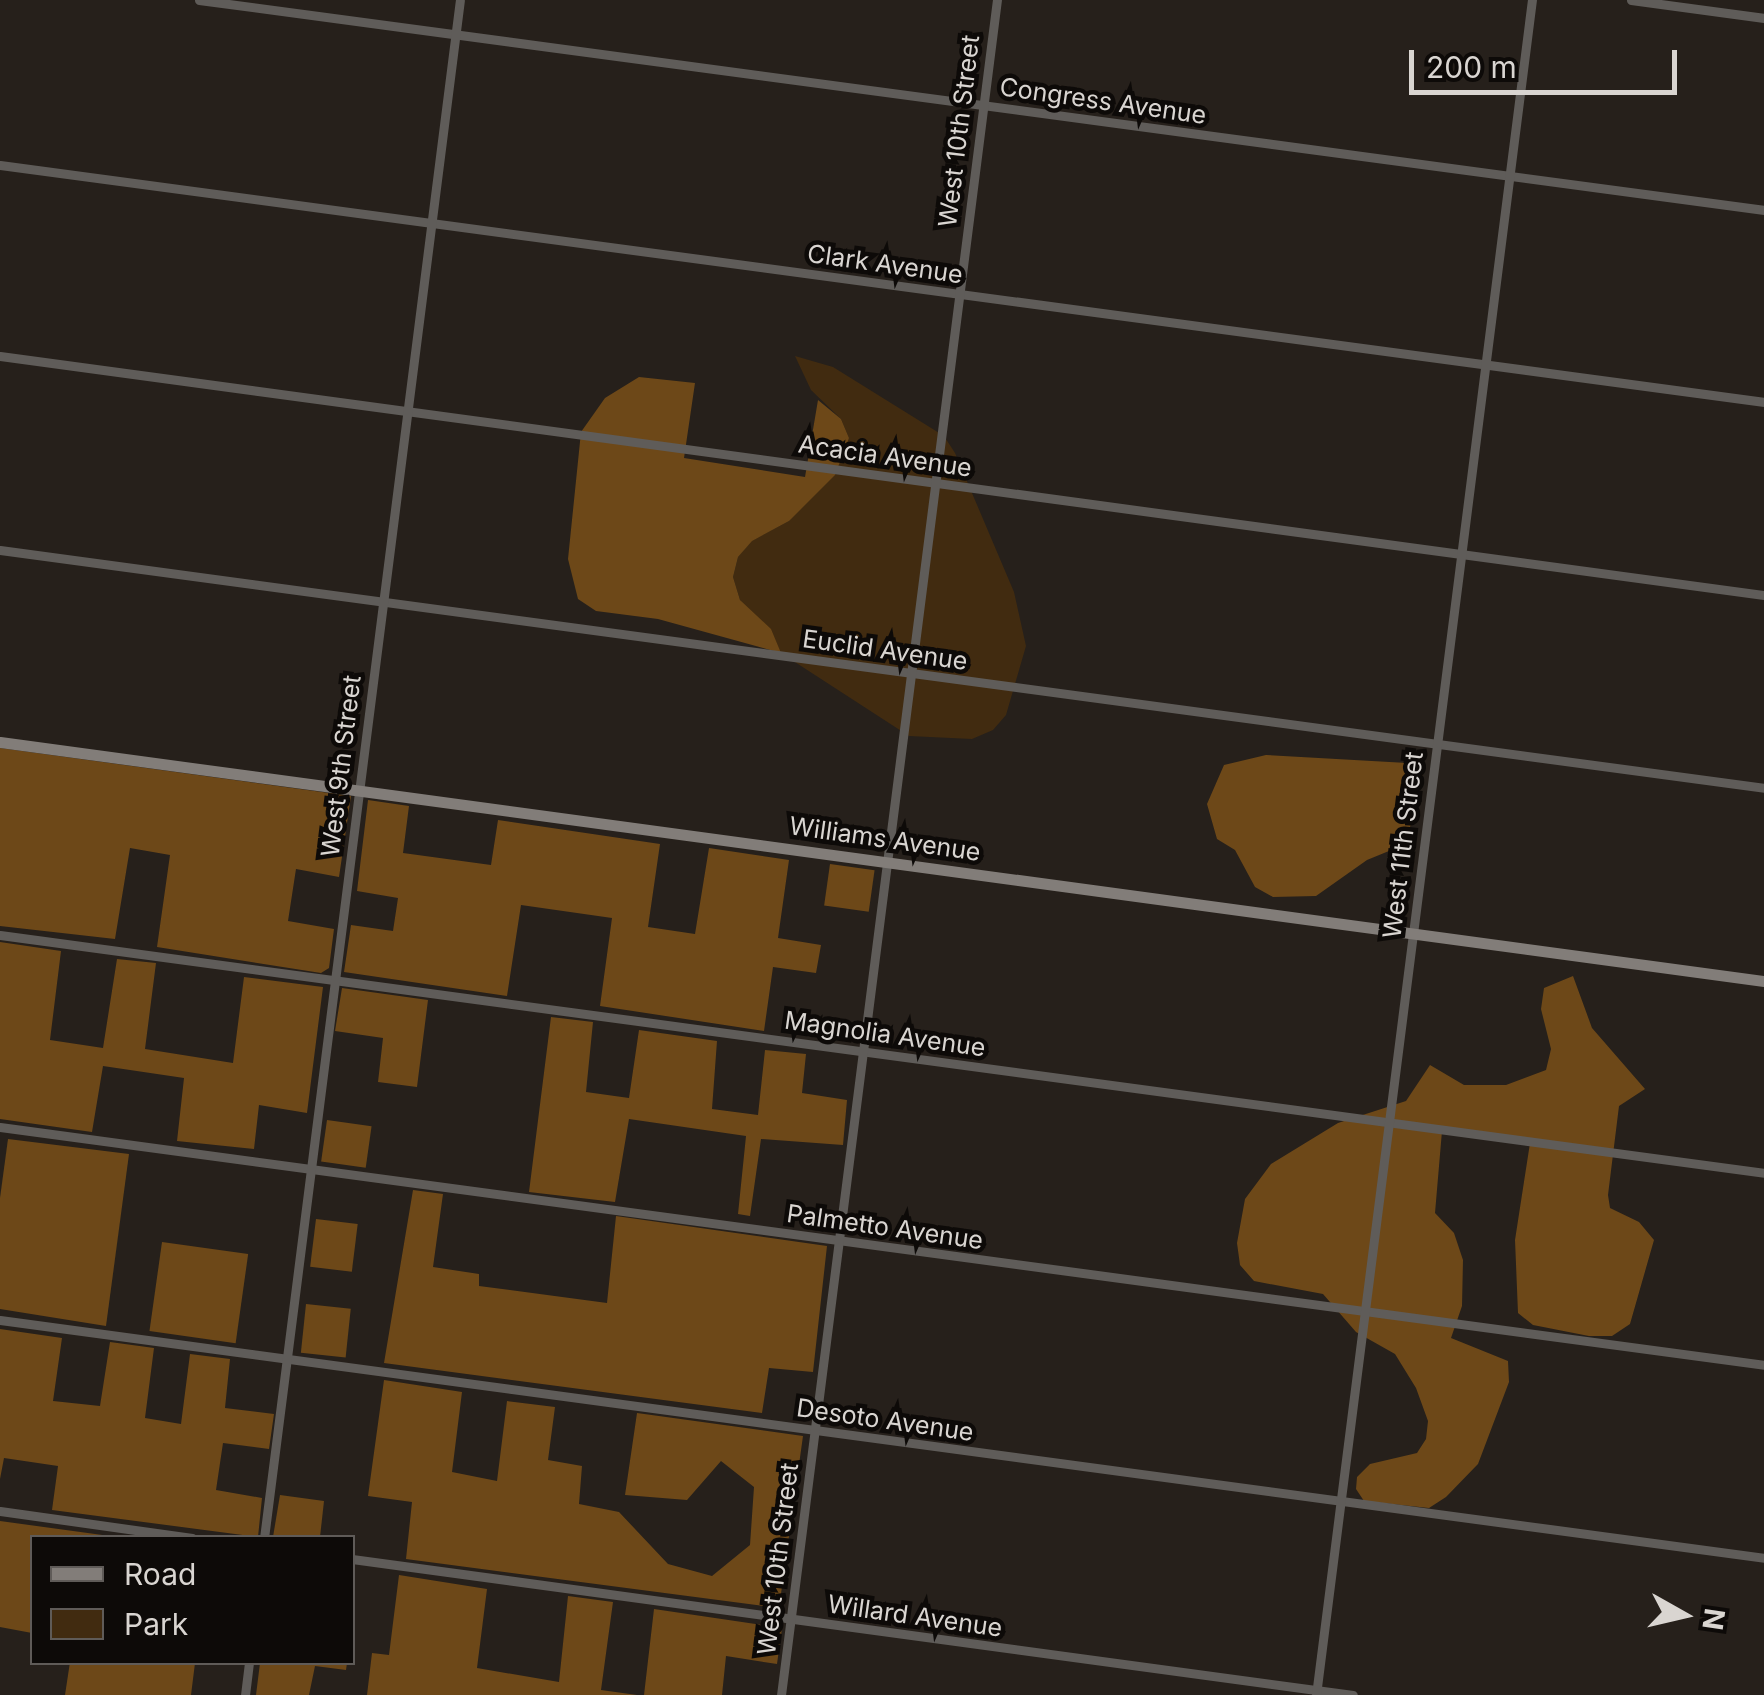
<!DOCTYPE html>
<style>
body{margin:0}
#map{position:relative;width:1764px;height:1695px;overflow:hidden;background:#26201b;font-family:Inter,sans-serif}
div>[style]{position:absolute}
[style*='--x']{left:calc(var(--x)*1px);top:calc(var(--y)*1px);width:calc(var(--w)*1px);rotate:calc(var(--a)*1deg)}
.green>*{inset:0;background:#412b10}
.forest>*{inset:0;background:#6d4818;transform-origin:0 0}
.street>*{height:9px;margin:-4.5px;padding:0 4.5px;transform-origin:4.5px;border-radius:4.5px;background:#5f5c59}
.secondary>*{height:11px;margin:-5.5px;padding:0 5.5px;transform-origin:5.5px;border-radius:5.5px;background:#827d79}
span{translate:-50% -50%;white-space:nowrap;text-align:center;line-height:1.15;-webkit-text-stroke:9px #0d0a08;paint-order:stroke}
.street-label{font-size:25px;color:#d9d5d1}
.legend{position:absolute;left:30px;top:1535px;width:325px;height:130px;box-sizing:border-box;background:#0d0a08;border:2px solid #5f5b58;margin:0;padding:12px 18px;list-style:none;font-size:30px;color:#d9d5d1}
.legend li{display:flex;align-items:center;gap:20px;height:50px}
.legend b{width:50px;border:2px solid #5f5b58}
.north{position:absolute;left:1634px;top:1565px;width:100px;height:100px;-webkit-text-stroke:8px #0d0a08;paint-order:stroke;rotate:98deg;font-size:28px;font-weight:700;line-height:40px;text-align:center;color:#d9d5d1}
.north::after{content:'';display:block;margin:auto;width:35px;height:45px;background:#d9d5d1;clip-path:polygon(50% 0,100% 100%,50% 72%,0 100%)}
.scale{position:absolute;left:1409px;top:50px;width:268px;height:45px;box-sizing:border-box;border:5px solid #d9d5d1;border-top:0;padding-left:12px;font-size:30px;line-height:35px;white-space:nowrap;color:#d9d5d1;-webkit-text-stroke:8px #0d0a08;paint-order:stroke}
</style>
<div id="map">
<div class="green">
<div style="clip-path:polygon(795px 356px,833px 367px,944px 436px,955px 453px,1014px 592px,1026px 646px,1006px 715px,993px 730px,972px 739px,909px 736px,781px 653px,740px 600px,733px 577px,738px 557px,751px 541px,789px 521px,849px 438px,841px 419px,811px 390px)"></div>
</div>
<div class="forest">
<div style="clip-path:polygon(639px 377px,695px 383px,684px 458px,805px 477px,818px 400px,841px 419px,849px 438px,835px 475px,789px 521px,752px 541px,738px 557px,733px 577px,740px 600px,771px 629px,781px 653px,658px 619px,596px 611px,578px 599px,568px 559px,581px 432px,605px 398px)"></div>
<div style="clip-path:polygon(0 748px,351px 796px,339px 877px,296px 869px,288px 921px,334px 929px,329px 968px,321px 973px,157px 947px,170px 855px,130px 848px,115px 939px,0 926px)"></div>
<div style="clip-path:polygon(1266px 755px,1425px 764px,1406px 844px,1367px 860px,1316px 896px,1273px 897px,1255px 887px,1235px 850px,1217px 839px,1207px 804px,1224px 765px)"></div>
<div style="clip-path:polygon(368px 800px,409px 806px,403px 853px,491px 865px,498px 820px,660px 844px,648px 927px,695px 934px,709px 848px,789px 860px,778px 938px,821px 945px,816px 973px,773px 967px,764px 1031px,600px 1006px,612px 918px,521px 905px,507px 996px,344px 972px,351px 925px,393px 931px,398px 898px,357px 891px)"></div>
<div style="left:830px;top:864px;width:45px;height:42px;rotate:8deg"></div>
<div style="clip-path:polygon(0 942px,61px 951px,50px 1040px,103px 1048px,117px 959px,156px 963px,145px 1049px,233px 1063px,244px 977px,323px 987px,307px 1113px,259px 1105px,254px 1149px,177px 1141px,184px 1078px,103px 1066px,92px 1132px,0 1119px)"></div>
<div style="clip-path:polygon(1573px 976px,1592px 1028px,1645px 1089px,1619px 1106px,1608px 1195px,1610px 1208px,1639px 1222px,1654px 1240px,1630px 1324px,1612px 1336px,1589px 1336px,1533px 1325px,1518px 1313px,1515px 1240px,1530px 1143px,1442px 1131px,1435px 1213px,1454px 1233px,1463px 1260px,1462px 1306px,1451px 1338px,1508px 1361px,1509px 1382px,1478px 1464px,1446px 1497px,1429px 1508px,1364px 1501px,1356px 1489px,1357px 1477px,1370px 1464px,1417px 1453px,1426px 1439px,1428px 1421px,1416px 1388px,1395px 1354px,1356px 1332px,1323px 1294px,1254px 1281px,1240px 1265px,1237px 1243px,1245px 1199px,1271px 1164px,1338px 1123px,1406px 1101px,1430px 1065px,1464px 1085px,1506px 1085px,1546px 1070px,1551px 1049px,1541px 1009px,1544px 988px)"></div>
<div style="clip-path:polygon(342px 988px,428px 1000px,417px 1087px,378px 1082px,383px 1038px,335px 1031px)"></div>
<div style="clip-path:polygon(551px 1017px,593px 1022px,586px 1092px,629px 1098px,639px 1030px,717px 1041px,712px 1109px,758px 1115px,765px 1050px,806px 1054px,802px 1093px,847px 1100px,843px 1145px,761px 1139px,750px 1216px,738px 1214px,746px 1136px,629px 1119px,615px 1202px,529px 1192px)"></div>
<div style="left:327px;top:1120px;width:45px;height:42px;rotate:8deg"></div>
<div style="clip-path:polygon(8px 1139px,129px 1154px,106px 1326px,0 1309px,0 1198px)"></div>
<div style="clip-path:polygon(413px 1190px,443px 1194px,433px 1267px,479px 1274px,479px 1286px,607px 1303px,616px 1216px,827px 1246px,813px 1372px,769px 1368px,762px 1413px,384px 1363px)"></div>
<div style="left:316px;top:1219px;width:42px;height:48px;rotate:7deg"></div>
<div style="left:162px;top:1242px;width:87px;height:90px;rotate:8deg"></div>
<div style="left:306px;top:1304px;width:45px;height:49px;rotate:6deg"></div>
<div style="clip-path:polygon(0 1329px,62px 1338px,53px 1401px,100px 1406px,110px 1342px,154px 1348px,145px 1418px,181px 1424px,190px 1354px,230px 1359px,225px 1408px,274px 1414px,269px 1449px,223px 1443px,216px 1490px,262px 1498px,258px 1537px,52px 1510px,58px 1466px,4px 1458px,0 1479px)"></div>
<div style="clip-path:polygon(384px 1380px,462px 1392px,452px 1472px,497px 1481px,507px 1401px,555px 1407px,548px 1460px,582px 1466px,579px 1504px,619px 1512px,668px 1564px,712px 1576px,750px 1545px,754px 1487px,721px 1461px,687px 1500px,625px 1495px,637px 1413px,803px 1436px,779px 1608px,406px 1559px,412px 1502px,368px 1496px)"></div>
<div style="clip-path:polygon(280px 1495px,324px 1501px,320px 1537px,273px 1537px)"></div>
<div style="clip-path:polygon(0 1521px,117px 1537px,32px 1538px,32px 1633px,0 1627px)"></div>
<div style="clip-path:polygon(399px 1575px,487px 1589px,477px 1668px,559px 1682px,568px 1596px,613px 1602px,601px 1690px,637px 1695px,367px 1695px,372px 1653px,389px 1655px)"></div>
<div style="clip-path:polygon(654px 1609px,782px 1628px,777px 1664px,726px 1656px,722px 1695px,644px 1695px)"></div>
<div style="clip-path:polygon(70px 1662px,195px 1662px,195px 1663px,191px 1695px,65px 1695px)"></div>
<div style="clip-path:polygon(260px 1663px,260px 1662px,347px 1663px,346px 1670px,315px 1666px,309px 1695px,256px 1695px)"></div>
</div>
<div class="street">
<div style="--x:199;--y:0;--w:1579;--a:7.64"></div>
<div style="--x:1631;--y:0;--w:134;--a:7.7"></div>
<div style="--x:0;--y:165;--w:1780;--a:7.65"></div>
<div style="--x:0;--y:356;--w:1780;--a:7.72"></div>
<div style="--x:0;--y:550;--w:1780;--a:7.68"></div>
<div style="--x:0;--y:935;--w:1780;--a:7.68"></div>
<div style="--x:0;--y:1127;--w:1780;--a:7.68"></div>
<div style="--x:0;--y:1320;--w:1780;--a:7.68"></div>
<div style="--x:0;--y:1511;--w:194;--a:8"></div>
<div style="--x:264;--y:1538;--w:1550;--a:-82.74"></div>
<div style="--x:352;--y:1559;--w:1010;--a:7.74"></div>
<div style="--x:245;--y:1695;--w:33;--a:-83"></div>
<div style="--x:781;--y:1695;--w:1709;--a:-82.74"></div>
<div style="--x:1316;--y:1695;--w:1709;--a:-82.74"></div>
</div>
<div class="secondary">
<div style="--x:0;--y:742;--w:1780;--a:7.72"></div>
</div>
<div class="street-label">
<span style="left:1103px;top:101px;rotate:8deg">Congress Avenue</span>
<span style="left:959px;top:131px;rotate:-83deg">West 10th Street</span>
<span style="left:885px;top:264px;rotate:8deg">Clark Avenue</span>
<span style="left:885px;top:456px;rotate:8deg">Acacia Avenue</span>
<span style="left:885px;top:650px;rotate:8deg">Euclid Avenue</span>
<span style="left:341px;top:766px;rotate:-83deg">West 9th Street</span>
<span style="left:885px;top:839px;rotate:8deg">Williams Avenue</span>
<span style="left:1403px;top:845px;rotate:-83deg">West 11th Street</span>
<span style="left:885px;top:1034px;rotate:8deg">Magnolia Avenue</span>
<span style="left:885px;top:1227px;rotate:8deg">Palmetto Avenue</span>
<span style="left:885px;top:1420px;rotate:8deg">Desoto Avenue</span>
<span style="left:778px;top:1559px;rotate:-83deg">West 10th Street</span>
<span style="left:915px;top:1616px;rotate:8deg">Willard Avenue</span>
</div>
<ul class="legend">
<li><b style="height:12px;background:#827d79"></b>Road</li>
<li><b style="height:28px;background:#412b10"></b>Park</li>
</ul>
<div class="north">N</div>
<div class="scale">200 m</div>
</div>
